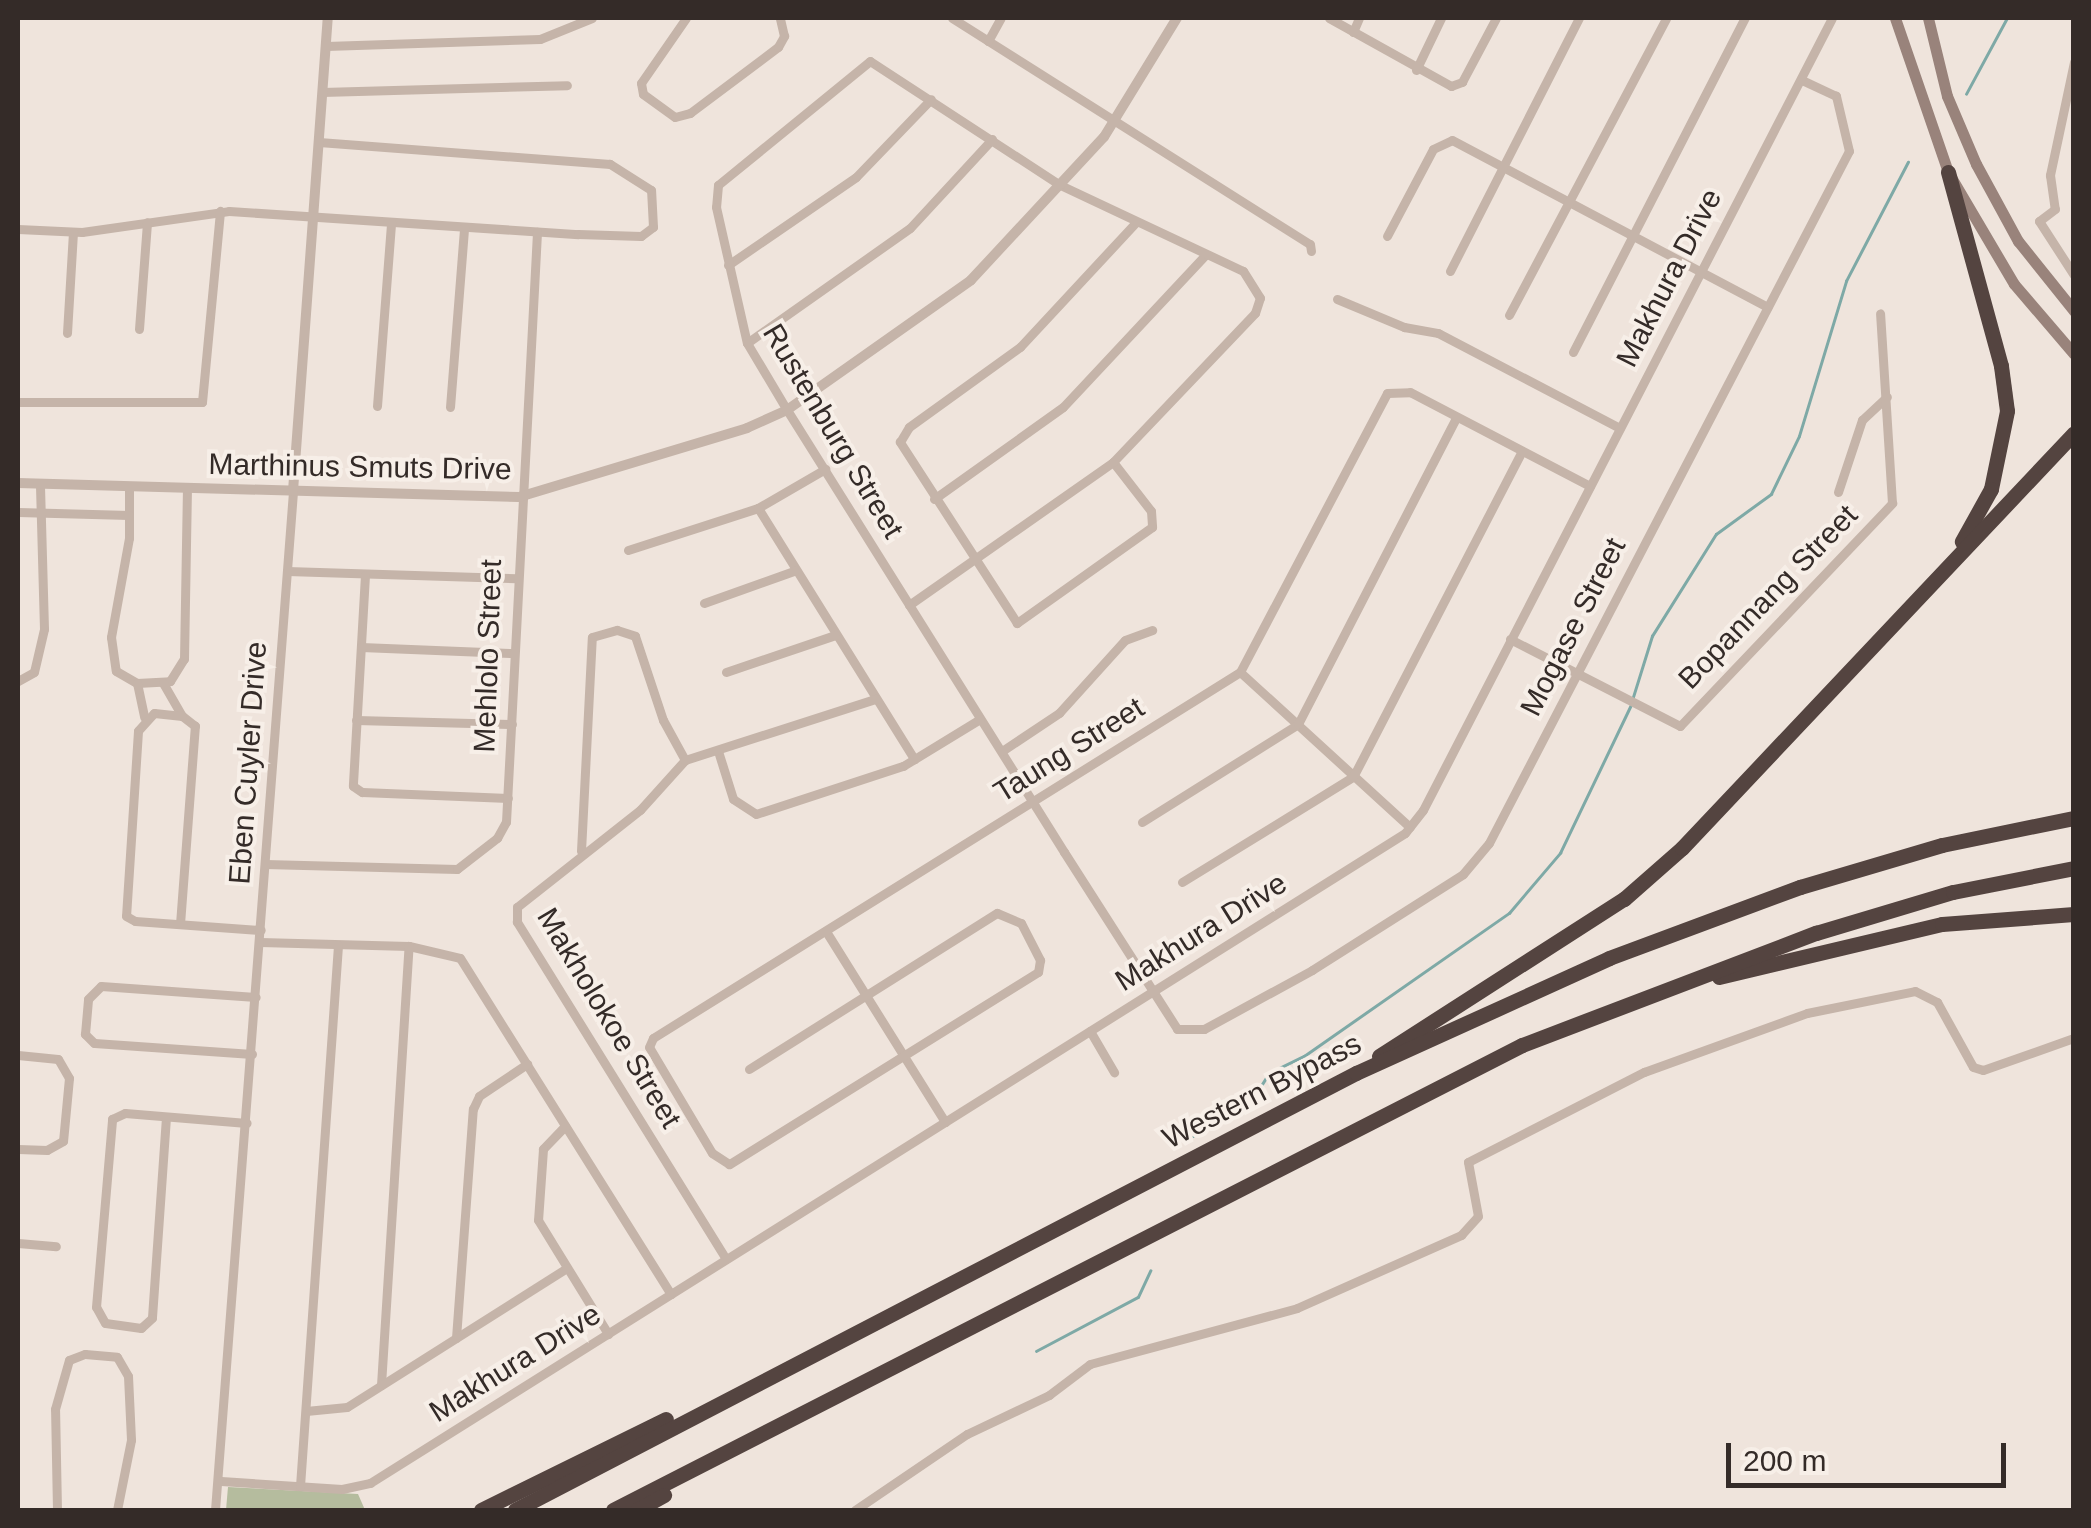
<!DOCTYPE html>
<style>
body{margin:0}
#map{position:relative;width:2091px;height:1528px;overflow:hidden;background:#efe4dc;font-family:Helvetica,sans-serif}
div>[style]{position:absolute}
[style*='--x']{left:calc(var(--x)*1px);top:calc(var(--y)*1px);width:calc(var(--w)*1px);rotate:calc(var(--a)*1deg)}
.green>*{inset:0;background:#b5bc9e}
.stream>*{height:2.5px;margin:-1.25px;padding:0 1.25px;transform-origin:1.25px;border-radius:1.25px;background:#7ea9a6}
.minor>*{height:9px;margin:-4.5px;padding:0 4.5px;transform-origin:4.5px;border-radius:4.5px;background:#c5b4a9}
.tertiary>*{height:10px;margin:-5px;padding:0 5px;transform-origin:5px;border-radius:5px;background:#c5b4a9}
.secondary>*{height:11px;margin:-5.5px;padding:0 5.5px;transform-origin:5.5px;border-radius:5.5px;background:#99837b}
.motorway>*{height:15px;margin:-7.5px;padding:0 7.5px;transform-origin:7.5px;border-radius:7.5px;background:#544440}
span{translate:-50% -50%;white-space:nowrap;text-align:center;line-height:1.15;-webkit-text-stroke:8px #f7efe8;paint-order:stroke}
.street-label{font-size:30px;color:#342b28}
.frame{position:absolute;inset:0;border:20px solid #342b28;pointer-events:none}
.scale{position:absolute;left:1726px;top:1443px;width:280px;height:45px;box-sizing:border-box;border:5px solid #342b28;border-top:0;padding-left:12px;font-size:30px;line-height:35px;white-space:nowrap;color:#342b28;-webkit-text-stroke:8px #f7efe8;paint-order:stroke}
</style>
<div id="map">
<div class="green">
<div style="clip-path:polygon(228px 1487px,358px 1494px,365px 1510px,226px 1510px)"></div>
</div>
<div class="stream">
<div style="--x:1966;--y:94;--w:86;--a:-61.7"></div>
<div style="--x:1633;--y:697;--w:64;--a:-72.7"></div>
<div style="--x:1652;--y:636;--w:120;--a:-57.9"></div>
<div style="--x:1716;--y:534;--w:68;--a:-36"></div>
<div style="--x:1771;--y:494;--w:64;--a:-64.2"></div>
<div style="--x:1799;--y:436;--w:162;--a:-73.1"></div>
<div style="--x:1846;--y:281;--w:134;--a:-62.5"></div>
<div style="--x:1193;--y:1136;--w:45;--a:-40.5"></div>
<div style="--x:1227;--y:1107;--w:29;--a:-20"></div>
<div style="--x:1254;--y:1097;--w:28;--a:-58"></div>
<div style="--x:1269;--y:1073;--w:39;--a:-26"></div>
<div style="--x:1304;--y:1056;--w:250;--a:-34.9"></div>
<div style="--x:1509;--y:913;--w:79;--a:-49.6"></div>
<div style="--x:1560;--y:853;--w:164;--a:-64.4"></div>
<div style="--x:1036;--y:1351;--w:115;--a:-27.9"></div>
<div style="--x:1138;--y:1297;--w:29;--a:-65"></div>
</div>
<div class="minor">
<div style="--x:686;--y:18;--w:79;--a:124.7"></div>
<div style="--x:641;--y:83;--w:11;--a:80"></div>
<div style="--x:643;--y:94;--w:39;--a:36"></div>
<div style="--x:675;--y:117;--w:16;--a:-15"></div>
<div style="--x:690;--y:113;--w:110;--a:-36.9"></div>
<div style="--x:778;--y:47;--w:13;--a:-61"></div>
<div style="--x:784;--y:36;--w:18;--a:-103"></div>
<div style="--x:952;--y:18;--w:423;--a:32.3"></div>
<div style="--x:1310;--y:244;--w:7;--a:82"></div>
<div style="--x:1329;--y:18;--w:140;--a:29.1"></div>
<div style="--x:1451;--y:86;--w:12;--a:-20"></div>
<div style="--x:1462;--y:82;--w:72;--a:-62"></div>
<div style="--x:1353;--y:32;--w:15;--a:-67"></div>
<div style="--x:988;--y:41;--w:26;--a:-61"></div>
<div style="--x:326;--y:46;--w:214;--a:-1.9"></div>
<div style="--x:540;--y:39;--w:56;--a:-22"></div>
<div style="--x:2074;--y:62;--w:116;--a:102"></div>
<div style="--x:2050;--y:175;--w:34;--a:82"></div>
<div style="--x:2055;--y:209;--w:20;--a:143"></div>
<div style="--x:2039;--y:221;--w:64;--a:57.1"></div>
<div style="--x:1416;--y:70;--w:58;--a:-64.3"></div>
<div style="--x:322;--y:92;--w:245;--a:-1.6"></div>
<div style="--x:18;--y:229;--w:64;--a:2.7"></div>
<div style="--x:82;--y:232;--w:148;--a:-8.1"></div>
<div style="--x:229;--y:211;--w:350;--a:3.8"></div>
<div style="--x:578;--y:234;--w:63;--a:1.8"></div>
<div style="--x:641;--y:236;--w:15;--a:-37"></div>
<div style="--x:653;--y:227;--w:37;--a:-93"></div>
<div style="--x:651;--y:190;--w:49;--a:-147.6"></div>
<div style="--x:610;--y:164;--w:292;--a:-175.7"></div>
<div style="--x:1387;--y:236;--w:98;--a:-62.1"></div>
<div style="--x:1433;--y:149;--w:21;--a:-25"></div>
<div style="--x:1452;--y:140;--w:357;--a:27.9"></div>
<div style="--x:728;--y:265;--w:155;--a:-34.5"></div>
<div style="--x:856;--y:177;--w:108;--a:-46.1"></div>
<div style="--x:1450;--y:271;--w:284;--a:-63"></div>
<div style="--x:1337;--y:299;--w:73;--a:22.7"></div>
<div style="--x:1404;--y:327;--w:35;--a:10"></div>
<div style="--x:1438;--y:333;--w:205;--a:27.6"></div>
<div style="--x:1509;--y:315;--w:336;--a:-62.1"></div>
<div style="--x:139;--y:329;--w:107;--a:-85.7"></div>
<div style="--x:67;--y:333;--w:101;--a:-86.6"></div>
<div style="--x:747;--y:343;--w:199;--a:-35.2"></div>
<div style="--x:910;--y:228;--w:121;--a:-47.3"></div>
<div style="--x:1573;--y:352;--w:376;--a:-62.8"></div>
<div style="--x:18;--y:402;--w:184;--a:0"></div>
<div style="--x:202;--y:402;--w:192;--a:-84.6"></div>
<div style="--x:377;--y:406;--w:184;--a:-85.6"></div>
<div style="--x:450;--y:407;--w:180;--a:-85.5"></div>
<div style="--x:1113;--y:462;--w:62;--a:52.2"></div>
<div style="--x:1151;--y:511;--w:16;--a:86"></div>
<div style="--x:1152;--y:527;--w:166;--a:144.6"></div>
<div style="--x:1017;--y:623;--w:216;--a:-122.9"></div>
<div style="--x:900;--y:442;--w:17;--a:-59"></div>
<div style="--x:909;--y:427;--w:137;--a:-35.8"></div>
<div style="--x:1020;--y:347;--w:171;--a:-47.1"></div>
<div style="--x:129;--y:486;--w:52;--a:90"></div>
<div style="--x:129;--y:538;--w:101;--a:100.3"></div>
<div style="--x:111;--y:637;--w:34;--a:82"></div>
<div style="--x:116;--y:671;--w:24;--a:30"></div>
<div style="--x:137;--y:683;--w:33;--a:-3"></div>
<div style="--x:170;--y:681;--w:26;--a:-58"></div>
<div style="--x:184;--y:659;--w:171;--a:-89"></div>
<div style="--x:1838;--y:492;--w:76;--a:-71.6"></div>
<div style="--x:1862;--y:420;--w:34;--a:-43"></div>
<div style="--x:934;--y:499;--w:158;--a:-35.5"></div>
<div style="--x:1063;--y:407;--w:209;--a:-46.9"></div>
<div style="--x:758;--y:508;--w:296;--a:58.1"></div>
<div style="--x:18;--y:512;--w:111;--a:1.5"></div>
<div style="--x:628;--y:550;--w:137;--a:-17.9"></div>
<div style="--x:758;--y:508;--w:78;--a:-30.2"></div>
<div style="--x:287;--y:571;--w:229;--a:1.8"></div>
<div style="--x:365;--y:575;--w:211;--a:93.3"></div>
<div style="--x:353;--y:786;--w:11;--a:34"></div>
<div style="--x:362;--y:792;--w:146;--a:2.4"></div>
<div style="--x:704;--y:603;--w:96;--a:-19.6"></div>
<div style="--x:909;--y:605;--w:249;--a:-35"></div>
<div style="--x:1113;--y:462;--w:206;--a:-46.4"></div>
<div style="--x:1255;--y:313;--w:16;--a:-72"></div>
<div style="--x:1260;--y:298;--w:32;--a:-122"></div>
<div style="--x:1243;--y:271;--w:202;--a:-154.8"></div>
<div style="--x:1060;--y:185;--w:227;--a:-146.9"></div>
<div style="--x:870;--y:61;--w:196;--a:140.8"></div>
<div style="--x:718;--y:185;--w:22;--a:95"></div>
<div style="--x:716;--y:207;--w:139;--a:77.2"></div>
<div style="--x:747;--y:343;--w:78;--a:59.2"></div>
<div style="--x:787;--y:410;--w:522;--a:57.92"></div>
<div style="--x:1064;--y:852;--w:210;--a:57.4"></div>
<div style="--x:1177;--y:1029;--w:27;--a:0"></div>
<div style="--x:1204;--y:1029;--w:123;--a:-28.6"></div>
<div style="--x:1312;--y:970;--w:179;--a:-32.4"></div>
<div style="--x:1463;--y:874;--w:40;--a:-50"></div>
<div style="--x:1489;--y:843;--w:780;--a:-62.52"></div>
<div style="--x:1849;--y:151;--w:57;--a:-103.3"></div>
<div style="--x:1836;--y:96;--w:38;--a:-155"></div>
<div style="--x:1510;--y:639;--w:191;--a:27.1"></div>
<div style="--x:1680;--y:726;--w:308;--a:-46.4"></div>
<div style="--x:1892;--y:503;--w:190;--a:-93.6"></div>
<div style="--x:361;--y:647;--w:152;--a:2.3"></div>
<div style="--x:726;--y:672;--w:115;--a:-18.7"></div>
<div style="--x:1240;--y:672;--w:230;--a:42.4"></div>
<div style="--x:18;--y:681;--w:18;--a:-29"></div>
<div style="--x:34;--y:672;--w:44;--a:-76.9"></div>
<div style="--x:44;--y:629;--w:145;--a:-91.6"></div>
<div style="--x:137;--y:683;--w:35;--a:78"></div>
<div style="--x:163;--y:683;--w:38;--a:60"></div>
<div style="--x:356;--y:720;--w:156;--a:1.5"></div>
<div style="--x:718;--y:751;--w:50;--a:72.6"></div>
<div style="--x:733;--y:799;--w:27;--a:33"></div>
<div style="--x:756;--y:814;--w:155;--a:-18.1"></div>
<div style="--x:903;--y:766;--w:90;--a:-31.4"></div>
<div style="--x:1002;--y:751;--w:69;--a:-33.7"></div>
<div style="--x:1059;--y:713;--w:98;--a:-47.9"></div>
<div style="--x:1125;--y:640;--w:29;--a:-20"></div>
<div style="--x:1142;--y:822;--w:184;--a:-32.1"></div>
<div style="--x:1298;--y:724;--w:344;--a:-62.7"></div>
<div style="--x:581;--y:851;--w:214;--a:-87.1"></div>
<div style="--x:592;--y:637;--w:26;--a:-16"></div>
<div style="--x:617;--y:630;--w:19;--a:18"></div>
<div style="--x:635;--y:636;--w:89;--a:71.6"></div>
<div style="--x:663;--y:720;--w:46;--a:61.2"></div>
<div style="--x:265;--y:864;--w:192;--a:1.5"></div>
<div style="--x:457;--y:869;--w:51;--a:-37.8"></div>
<div style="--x:497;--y:838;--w:18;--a:-61"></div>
<div style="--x:506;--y:822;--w:591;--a:-86.99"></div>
<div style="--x:1182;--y:882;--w:201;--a:-31.6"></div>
<div style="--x:1353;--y:777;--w:367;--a:-62.6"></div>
<div style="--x:180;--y:924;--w:199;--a:-85.7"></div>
<div style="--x:195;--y:726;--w:16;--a:-142"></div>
<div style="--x:182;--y:716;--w:28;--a:-174"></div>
<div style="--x:154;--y:713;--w:24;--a:132"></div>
<div style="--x:138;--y:731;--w:185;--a:93.7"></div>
<div style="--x:126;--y:916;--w:10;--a:29"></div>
<div style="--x:135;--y:921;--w:126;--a:4.1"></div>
<div style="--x:827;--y:933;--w:223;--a:58"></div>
<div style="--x:260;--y:942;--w:149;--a:1.5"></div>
<div style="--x:409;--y:946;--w:52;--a:13.2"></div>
<div style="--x:460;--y:958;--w:397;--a:57.9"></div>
<div style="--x:1090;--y:1031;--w:48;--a:59.7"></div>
<div style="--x:252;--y:1054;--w:158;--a:-176"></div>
<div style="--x:94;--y:1043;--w:13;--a:-135"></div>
<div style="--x:85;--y:1034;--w:35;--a:-85"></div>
<div style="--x:88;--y:999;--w:18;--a:-45"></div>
<div style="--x:101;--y:986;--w:155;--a:4.1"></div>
<div style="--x:18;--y:1055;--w:40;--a:5.7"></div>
<div style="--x:58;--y:1059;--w:22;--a:60"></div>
<div style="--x:69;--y:1078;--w:63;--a:95.4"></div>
<div style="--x:63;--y:1141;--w:18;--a:151"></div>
<div style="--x:47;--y:1150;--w:29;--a:-178"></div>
<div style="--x:749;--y:1069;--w:293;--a:-32.2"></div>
<div style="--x:997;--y:913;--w:26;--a:23"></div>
<div style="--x:1021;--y:923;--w:42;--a:62.8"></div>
<div style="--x:1040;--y:960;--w:12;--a:99"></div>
<div style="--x:1038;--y:972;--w:364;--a:148.1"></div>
<div style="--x:729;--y:1164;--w:20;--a:-147"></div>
<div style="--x:712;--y:1153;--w:123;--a:-120.7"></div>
<div style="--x:649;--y:1047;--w:10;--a:-66"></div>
<div style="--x:653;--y:1038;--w:692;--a:-31.94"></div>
<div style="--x:1240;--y:672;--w:315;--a:-62.2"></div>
<div style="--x:1387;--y:393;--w:23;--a:-2"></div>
<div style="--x:1410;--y:392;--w:203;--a:27.6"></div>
<div style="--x:166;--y:1117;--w:201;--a:94"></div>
<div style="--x:152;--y:1318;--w:15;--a:138"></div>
<div style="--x:141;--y:1328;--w:36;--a:-172"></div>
<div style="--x:105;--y:1323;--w:18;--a:-119"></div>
<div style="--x:96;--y:1307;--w:189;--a:-85.1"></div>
<div style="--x:112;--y:1119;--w:14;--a:-25"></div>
<div style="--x:125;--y:1113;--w:122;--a:4.7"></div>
<div style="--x:565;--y:1126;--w:32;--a:134"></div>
<div style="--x:543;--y:1149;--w:71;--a:94"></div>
<div style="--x:538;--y:1220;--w:134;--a:58.4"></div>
<div style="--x:18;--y:1243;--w:38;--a:5"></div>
<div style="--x:726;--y:1259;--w:397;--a:-121.8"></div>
<div style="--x:517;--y:922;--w:15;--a:-90"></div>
<div style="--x:517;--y:907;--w:157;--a:-38.3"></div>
<div style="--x:640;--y:810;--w:67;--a:-48"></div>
<div style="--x:685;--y:760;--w:200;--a:-17.8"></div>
<div style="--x:456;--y:1338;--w:230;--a:-85.8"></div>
<div style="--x:473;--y:1109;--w:14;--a:-65"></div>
<div style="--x:479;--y:1096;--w:58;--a:-33.7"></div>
<div style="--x:381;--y:1385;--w:440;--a:-86.4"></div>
<div style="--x:306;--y:1411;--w:41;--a:-5.6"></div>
<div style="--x:347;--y:1407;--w:260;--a:-32.3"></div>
<div style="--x:221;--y:1481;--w:121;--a:3.8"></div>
<div style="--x:342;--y:1489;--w:29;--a:-12"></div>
<div style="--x:370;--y:1483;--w:1222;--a:-32.13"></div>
<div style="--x:1405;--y:833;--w:29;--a:-52"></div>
<div style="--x:1423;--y:810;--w:891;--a:-62.69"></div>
<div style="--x:300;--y:1486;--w:542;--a:-85.98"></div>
<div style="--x:57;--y:1510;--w:101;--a:-91.1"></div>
<div style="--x:55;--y:1409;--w:51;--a:-74.1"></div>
<div style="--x:69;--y:1360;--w:17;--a:-21"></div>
<div style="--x:85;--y:1354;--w:32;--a:5"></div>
<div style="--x:117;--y:1357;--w:22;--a:60"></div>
<div style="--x:128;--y:1376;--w:64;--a:87.3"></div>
<div style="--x:131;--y:1440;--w:71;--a:101.3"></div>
<div style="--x:215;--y:1510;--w:1022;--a:-85.62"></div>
<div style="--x:855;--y:1510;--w:135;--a:-34.2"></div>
<div style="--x:967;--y:1434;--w:91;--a:-25.4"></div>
<div style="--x:1049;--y:1395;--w:51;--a:-37.1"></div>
<div style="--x:1090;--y:1364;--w:214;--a:-15.1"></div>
<div style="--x:1297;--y:1308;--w:180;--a:-24"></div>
<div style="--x:1461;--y:1235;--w:25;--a:-48"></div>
<div style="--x:1478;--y:1216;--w:55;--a:-100.5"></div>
<div style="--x:1468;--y:1162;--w:198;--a:-27.1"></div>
<div style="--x:1644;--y:1072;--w:173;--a:-19.9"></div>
<div style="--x:1807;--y:1013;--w:110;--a:-11.5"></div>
<div style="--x:1915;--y:991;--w:25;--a:27"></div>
<div style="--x:1937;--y:1002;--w:74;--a:61"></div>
<div style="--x:1973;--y:1067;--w:10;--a:17"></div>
<div style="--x:1983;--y:1070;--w:96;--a:-19.4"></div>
</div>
<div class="tertiary">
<div style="--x:18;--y:483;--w:501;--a:1.6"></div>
<div style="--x:519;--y:497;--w:238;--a:-16.8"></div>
<div style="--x:747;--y:428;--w:44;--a:-24.2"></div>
<div style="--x:787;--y:410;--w:225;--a:-35.2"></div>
<div style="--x:971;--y:280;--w:195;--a:-47.1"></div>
<div style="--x:1104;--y:137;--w:140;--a:-58.5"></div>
<div style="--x:293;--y:491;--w:474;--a:-85.8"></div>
</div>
<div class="secondary">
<div style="--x:1895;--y:18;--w:163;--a:71"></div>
<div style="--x:1948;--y:172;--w:130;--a:59.5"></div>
<div style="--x:2014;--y:284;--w:92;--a:49.4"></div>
<div style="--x:1928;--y:18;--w:80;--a:76.3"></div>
<div style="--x:1947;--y:96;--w:74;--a:66.9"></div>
<div style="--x:1976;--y:164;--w:88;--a:61.4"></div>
<div style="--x:2018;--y:241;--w:90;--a:51.3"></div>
</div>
<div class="motorway">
<div style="--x:1948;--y:172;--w:201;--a:74.7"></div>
<div style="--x:2001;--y:366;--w:45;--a:82.4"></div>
<div style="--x:2007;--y:411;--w:80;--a:101.6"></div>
<div style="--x:1991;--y:489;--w:60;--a:119.1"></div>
<div style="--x:1719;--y:977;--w:229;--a:-13.4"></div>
<div style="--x:1942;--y:924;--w:132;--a:-4.3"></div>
<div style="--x:1379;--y:1056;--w:291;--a:-32.7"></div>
<div style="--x:1624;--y:899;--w:77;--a:-41.3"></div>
<div style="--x:1682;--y:848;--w:571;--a:-46.63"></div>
<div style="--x:481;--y:1510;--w:206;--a:-26.2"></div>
<div style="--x:515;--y:1510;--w:948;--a:-27.46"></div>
<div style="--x:1356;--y:1073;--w:278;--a:-24.4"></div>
<div style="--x:1609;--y:958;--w:204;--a:-20.4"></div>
<div style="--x:1800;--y:887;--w:148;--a:-16.5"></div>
<div style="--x:1942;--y:845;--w:135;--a:-11.6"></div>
<div style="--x:613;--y:1510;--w:1021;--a:-27.09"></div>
<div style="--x:1522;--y:1045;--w:315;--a:-20.9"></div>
<div style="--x:1816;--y:933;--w:143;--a:-16.7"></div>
<div style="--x:1953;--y:892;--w:123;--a:-11.2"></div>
<div style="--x:637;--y:1510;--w:31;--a:-29"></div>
</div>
<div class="street-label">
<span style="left:1669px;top:278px;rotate:-63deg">Makhura Drive</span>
<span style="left:833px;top:431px;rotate:59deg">Rustenburg Street</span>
<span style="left:360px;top:467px;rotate:1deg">Marthinus Smuts Drive</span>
<span style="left:1768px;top:597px;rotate:-46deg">Bopannang Street</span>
<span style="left:1573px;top:627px;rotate:-63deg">Mogase Street</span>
<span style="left:488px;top:656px;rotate:-88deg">Mehlolo Street</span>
<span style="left:1069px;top:750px;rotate:-32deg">Taung Street</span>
<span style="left:248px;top:763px;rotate:-86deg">Eben Cuyler Drive</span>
<span style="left:1201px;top:932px;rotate:-32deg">Makhura Drive</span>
<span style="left:609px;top:1018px;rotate:59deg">Makholokoe Street</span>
<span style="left:1262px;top:1091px;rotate:-27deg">Western Bypass</span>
<span style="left:515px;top:1363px;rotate:-32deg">Makhura Drive</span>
</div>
<div class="frame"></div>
<div class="scale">200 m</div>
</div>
